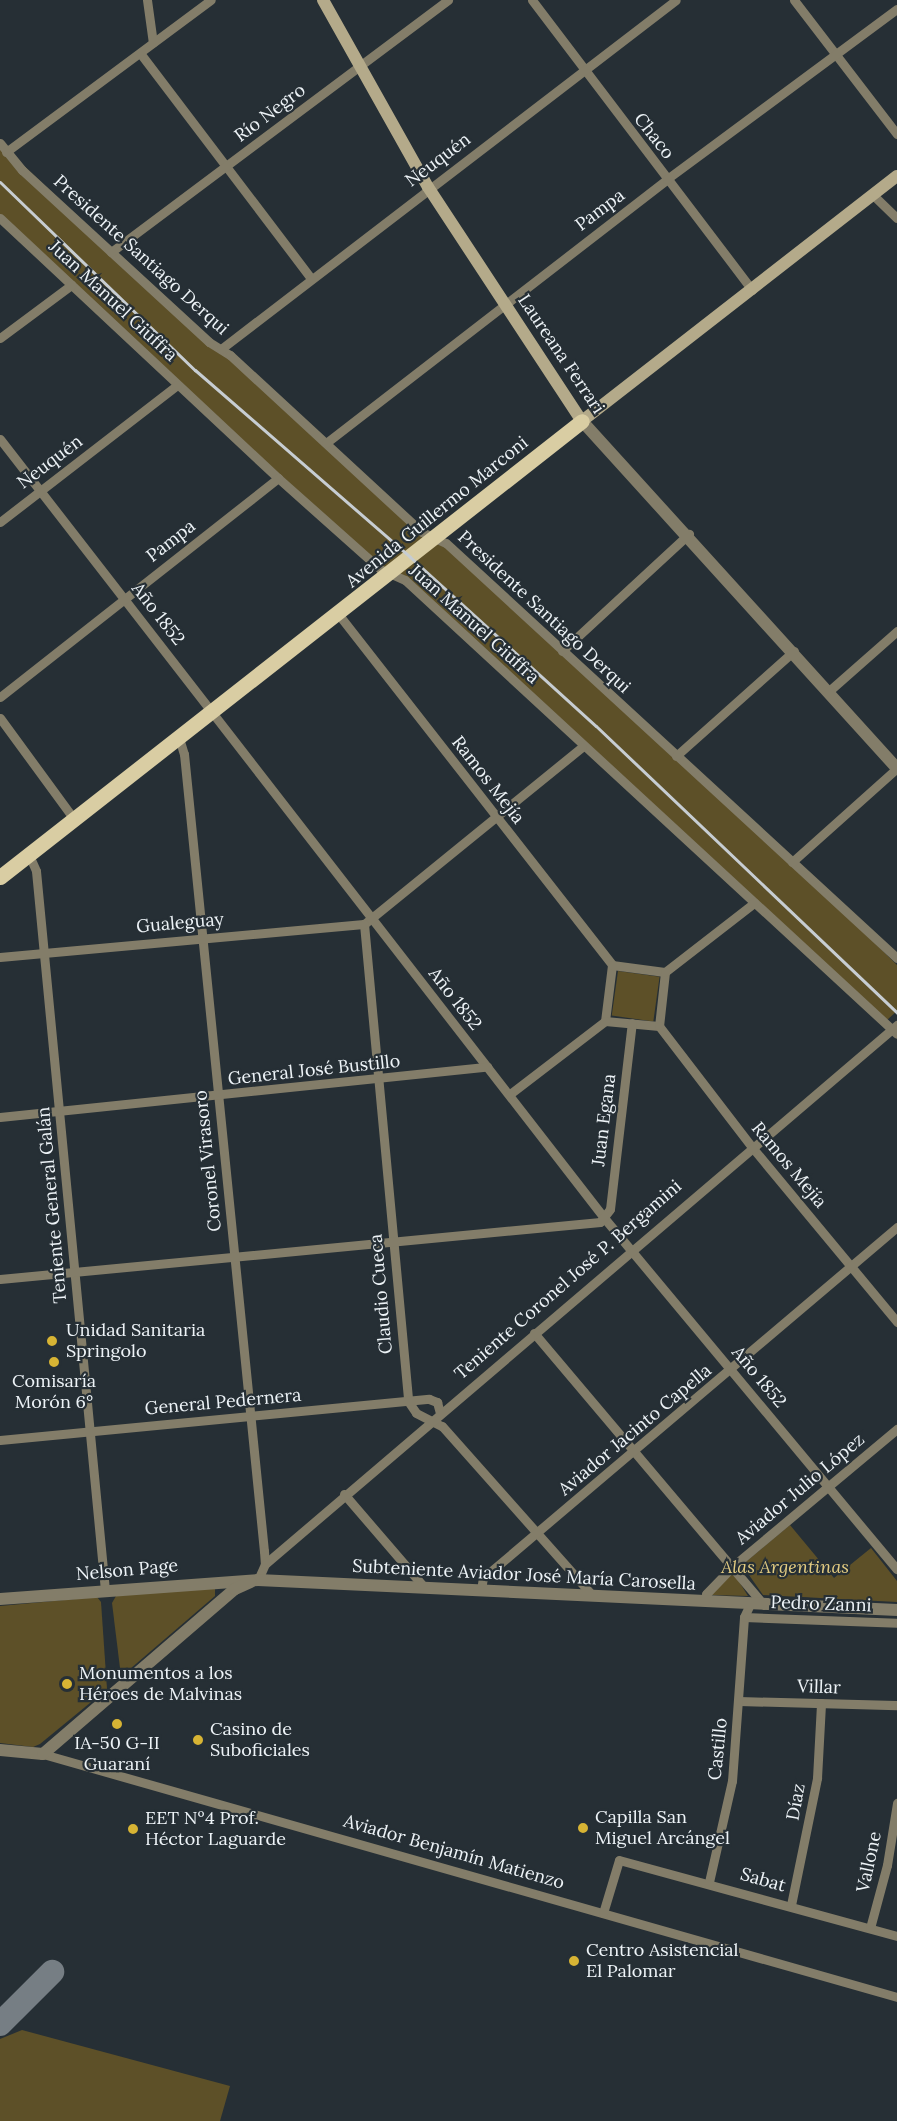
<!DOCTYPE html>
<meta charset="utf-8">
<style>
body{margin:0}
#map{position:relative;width:897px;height:2121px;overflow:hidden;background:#262f35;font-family:Lora,serif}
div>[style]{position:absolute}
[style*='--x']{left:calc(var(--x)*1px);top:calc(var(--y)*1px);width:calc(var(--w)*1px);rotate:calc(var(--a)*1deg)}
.green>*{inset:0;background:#5d5028;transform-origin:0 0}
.taxiway>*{height:24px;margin:-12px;padding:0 12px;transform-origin:12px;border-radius:12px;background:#767e84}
.minor>*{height:9px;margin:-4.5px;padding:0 4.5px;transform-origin:4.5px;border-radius:4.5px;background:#837d69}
.tertiary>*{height:12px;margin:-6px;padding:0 6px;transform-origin:6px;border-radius:6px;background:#837d69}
.secondary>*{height:12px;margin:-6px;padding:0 6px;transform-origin:6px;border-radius:6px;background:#b4aa8a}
.primary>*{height:15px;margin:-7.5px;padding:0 7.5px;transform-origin:7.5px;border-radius:7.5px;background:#d9cda3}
.rail>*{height:3px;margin:-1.5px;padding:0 1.5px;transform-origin:1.5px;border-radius:1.5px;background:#c7cdd2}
.dots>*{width:16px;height:16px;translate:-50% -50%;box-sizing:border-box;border:3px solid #262f35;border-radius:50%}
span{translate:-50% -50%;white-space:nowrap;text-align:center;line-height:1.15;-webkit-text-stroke:4.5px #262f35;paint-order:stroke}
.street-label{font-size:18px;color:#edf3f7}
.poi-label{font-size:18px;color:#edf3f7}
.left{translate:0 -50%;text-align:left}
.park-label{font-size:18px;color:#e3cc82;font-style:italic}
</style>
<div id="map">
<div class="green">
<div style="clip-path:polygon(0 143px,214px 346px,422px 532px,435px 537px,792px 862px,897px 965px,897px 1011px,887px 1020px,405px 580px,384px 571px,0 218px)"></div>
<div style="left:618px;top:971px;width:42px;height:45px;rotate:8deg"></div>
<div style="clip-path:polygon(790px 1525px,834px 1578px,871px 1548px,897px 1581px,897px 1602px,763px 1595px,742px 1565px)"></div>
<div style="clip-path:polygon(733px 1572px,748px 1596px,711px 1595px)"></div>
<div style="clip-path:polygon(215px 1587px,215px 1596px,130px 1669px,120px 1668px,112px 1603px,116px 1596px)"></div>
<div style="clip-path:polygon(97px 1597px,101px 1602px,107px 1689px,40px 1744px,33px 1747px,0 1743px,0 1606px)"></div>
<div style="clip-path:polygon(22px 2030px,230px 2086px,220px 2121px,0 2121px,0 2039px)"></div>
</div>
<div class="taxiway">
<div style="--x:0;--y:2024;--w:74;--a:-45"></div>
</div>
<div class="minor">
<div style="--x:147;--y:0;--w:43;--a:82.1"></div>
<div style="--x:532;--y:0;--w:364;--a:52.8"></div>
<div style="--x:794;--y:0;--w:169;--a:52.5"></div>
<div style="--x:140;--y:53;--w:283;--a:52.8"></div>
<div style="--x:0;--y:143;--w:35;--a:51"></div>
<div style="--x:22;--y:170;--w:254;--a:42.6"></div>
<div style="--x:209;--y:342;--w:25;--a:32"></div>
<div style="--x:230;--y:355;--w:261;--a:42.7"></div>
<div style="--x:422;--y:532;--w:26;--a:25"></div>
<div style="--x:446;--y:543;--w:613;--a:42.62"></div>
<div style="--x:6;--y:152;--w:255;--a:-36.6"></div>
<div style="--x:873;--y:195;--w:33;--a:44"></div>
<div style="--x:0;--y:218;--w:381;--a:43.1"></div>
<div style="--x:278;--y:478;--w:137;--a:41.7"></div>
<div style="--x:380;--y:569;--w:27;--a:24"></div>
<div style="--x:405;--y:580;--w:669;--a:42.7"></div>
<div style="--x:111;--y:252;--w:421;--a:-36.8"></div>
<div style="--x:0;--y:338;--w:89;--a:-36.7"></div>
<div style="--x:221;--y:349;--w:573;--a:-37.49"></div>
<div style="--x:0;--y:439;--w:987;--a:52.2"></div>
<div style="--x:605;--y:1219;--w:456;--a:50.2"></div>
<div style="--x:326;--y:443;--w:431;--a:-37.7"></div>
<div style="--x:667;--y:179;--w:286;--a:-36.5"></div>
<div style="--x:0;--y:522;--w:224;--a:-37.7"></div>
<div style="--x:339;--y:615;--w:444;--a:52"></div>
<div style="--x:562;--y:651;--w:173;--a:-42.7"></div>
<div style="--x:829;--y:691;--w:91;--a:-41.4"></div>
<div style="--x:0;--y:697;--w:354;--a:-38.2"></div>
<div style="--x:0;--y:718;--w:125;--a:53.8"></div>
<div style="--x:179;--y:738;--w:17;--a:73"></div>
<div style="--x:184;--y:754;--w:801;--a:84.27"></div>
<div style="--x:264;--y:1551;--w:13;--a:86"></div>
<div style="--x:265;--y:1564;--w:17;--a:114"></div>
<div style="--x:582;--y:747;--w:281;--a:140.9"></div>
<div style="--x:364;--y:924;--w:479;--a:84.7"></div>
<div style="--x:408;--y:1401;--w:14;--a:56"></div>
<div style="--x:416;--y:1413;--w:29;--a:27"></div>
<div style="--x:442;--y:1426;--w:227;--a:48.4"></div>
<div style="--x:676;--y:756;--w:158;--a:-41.7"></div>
<div style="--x:29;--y:855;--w:17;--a:66"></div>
<div style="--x:36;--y:871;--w:722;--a:84.52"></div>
<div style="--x:792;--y:862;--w:141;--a:-41.8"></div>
<div style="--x:0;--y:957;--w:365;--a:-5.2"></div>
<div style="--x:612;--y:965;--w:56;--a:97.1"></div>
<div style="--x:605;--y:1021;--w:54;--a:5.3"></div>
<div style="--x:612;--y:965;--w:53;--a:7.5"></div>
<div style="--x:665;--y:972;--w:54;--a:96.3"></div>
<div style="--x:665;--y:972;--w:113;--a:-37.8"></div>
<div style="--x:659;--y:1026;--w:151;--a:52.5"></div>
<div style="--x:751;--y:1146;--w:229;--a:50.3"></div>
<div style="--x:510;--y:1094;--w:120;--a:-37.5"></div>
<div style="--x:0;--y:1117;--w:490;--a:-5.9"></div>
<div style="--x:0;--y:1279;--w:603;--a:-5.43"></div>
<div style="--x:600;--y:1222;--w:16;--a:-52"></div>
<div style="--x:610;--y:1209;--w:187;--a:-83.3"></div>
<div style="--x:534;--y:1333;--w:356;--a:49.8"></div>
<div style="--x:0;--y:1440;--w:431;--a:-5.5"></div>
<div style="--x:429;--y:1399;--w:9;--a:21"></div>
<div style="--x:437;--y:1402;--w:11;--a:75"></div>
<div style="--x:344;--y:1494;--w:123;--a:49.3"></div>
<div style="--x:265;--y:1564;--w:831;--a:-40.46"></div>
<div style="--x:481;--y:1590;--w:12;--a:-81"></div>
<div style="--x:483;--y:1578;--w:543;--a:-40.29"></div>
<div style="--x:708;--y:1602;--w:8;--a:-104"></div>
<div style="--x:706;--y:1594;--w:39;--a:-46"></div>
<div style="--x:733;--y:1566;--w:214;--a:-39.9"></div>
<div style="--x:744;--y:1617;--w:153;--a:2.2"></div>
<div style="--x:739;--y:1701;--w:158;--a:1.5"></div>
<div style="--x:43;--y:1754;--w:888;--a:15.88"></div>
<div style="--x:709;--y:1882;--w:104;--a:-77.2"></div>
<div style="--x:732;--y:1781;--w:164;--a:-85.8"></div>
<div style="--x:744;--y:1617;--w:14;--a:-65"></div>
<div style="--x:791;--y:1905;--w:130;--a:-78.4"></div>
<div style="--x:817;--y:1778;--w:75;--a:-86.9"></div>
<div style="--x:603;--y:1913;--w:55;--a:-73.2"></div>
<div style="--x:619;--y:1860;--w:288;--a:15.3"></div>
<div style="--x:870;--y:1928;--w:65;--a:-74.9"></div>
<div style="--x:887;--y:1865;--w:63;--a:-80.8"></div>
</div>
<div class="tertiary">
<div style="--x:582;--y:421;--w:469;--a:47.8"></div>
<div style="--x:0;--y:1599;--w:259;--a:-4.2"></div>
<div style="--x:258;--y:1580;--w:640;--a:2.69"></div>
<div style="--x:0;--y:1750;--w:43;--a:5.3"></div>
<div style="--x:43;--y:1754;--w:253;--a:-40.7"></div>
<div style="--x:235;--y:1589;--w:17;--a:-24"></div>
</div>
<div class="secondary">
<div style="--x:323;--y:0;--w:214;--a:60.7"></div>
<div style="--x:428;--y:187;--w:280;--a:56.7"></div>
<div style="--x:582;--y:421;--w:399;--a:-37.9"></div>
</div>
<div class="primary">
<div style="--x:0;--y:877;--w:739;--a:-38.08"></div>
</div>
<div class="rail">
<div style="--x:0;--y:182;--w:271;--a:44"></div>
<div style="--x:195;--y:370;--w:285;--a:41"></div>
<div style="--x:410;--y:557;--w:251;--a:42.3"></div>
<div style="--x:596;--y:726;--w:416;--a:43.6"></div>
</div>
<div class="dots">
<div style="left:52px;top:1341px;background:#d7b434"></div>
<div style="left:54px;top:1362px;background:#d7b434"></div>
<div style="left:67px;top:1684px;background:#d7b434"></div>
<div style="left:117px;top:1724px;background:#d7b434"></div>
<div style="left:198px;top:1740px;background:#d7b434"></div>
<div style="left:583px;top:1828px;background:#d7b434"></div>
<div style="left:133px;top:1829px;background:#d7b434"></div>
<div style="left:574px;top:1961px;background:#d7b434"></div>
</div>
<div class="street-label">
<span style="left:270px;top:113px;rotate:-37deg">Río Negro</span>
<span style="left:654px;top:136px;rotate:52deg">Chaco</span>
<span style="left:438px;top:160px;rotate:-37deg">Neuquén</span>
<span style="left:600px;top:210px;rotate:-37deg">Pampa</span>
<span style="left:141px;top:255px;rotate:42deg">Presidente Santiago Derqui</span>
<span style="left:113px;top:301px;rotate:43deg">Juan Manuel Giuffra</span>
<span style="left:561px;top:354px;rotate:56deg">Laureana Ferrari</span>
<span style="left:50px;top:462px;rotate:-37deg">Neuquén</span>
<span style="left:437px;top:512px;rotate:-39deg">Avenida Guillermo Marconi</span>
<span style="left:171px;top:541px;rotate:-38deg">Pampa</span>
<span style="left:544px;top:612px;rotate:43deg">Presidente Santiago Derqui</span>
<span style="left:158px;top:614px;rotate:52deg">Año 1852</span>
<span style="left:474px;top:624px;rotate:42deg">Juan Manuel Giuffra</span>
<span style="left:488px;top:780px;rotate:52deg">Ramos Mejía</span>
<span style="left:180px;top:923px;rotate:-5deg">Gualeguay</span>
<span style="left:455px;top:999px;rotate:52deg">Año 1852</span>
<span style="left:314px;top:1070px;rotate:-6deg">General José Bustillo</span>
<span style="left:604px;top:1120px;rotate:-83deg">Juan Egana</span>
<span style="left:208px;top:1161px;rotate:-96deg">Coronel Virasoro</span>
<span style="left:789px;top:1165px;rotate:50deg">Ramos Mejía</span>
<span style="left:52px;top:1205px;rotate:-95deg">Teniente General Galán</span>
<span style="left:568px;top:1280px;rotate:-41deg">Teniente Coronel José P. Bergamini</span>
<span style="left:381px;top:1294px;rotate:-95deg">Claudio Cueca</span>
<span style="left:759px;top:1377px;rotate:50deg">Año 1852</span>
<span style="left:223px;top:1402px;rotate:-5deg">General Pedernera</span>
<span style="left:635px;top:1430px;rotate:-40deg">Aviador Jacinto Capella</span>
<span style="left:800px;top:1489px;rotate:-40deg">Aviador Julio López</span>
<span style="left:127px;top:1570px;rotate:-5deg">Nelson Page</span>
<span style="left:524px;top:1575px;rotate:3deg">Subteniente Aviador José María Carosella</span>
<span style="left:821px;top:1604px;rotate:2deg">Pedro Zanni</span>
<span style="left:819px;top:1687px;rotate:2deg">Villar</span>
<span style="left:718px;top:1749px;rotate:-84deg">Castillo</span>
<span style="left:796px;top:1802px;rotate:-80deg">Díaz</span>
<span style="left:454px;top:1852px;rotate:16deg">Aviador Benjamín Matienzo</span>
<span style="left:869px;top:1862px;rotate:-78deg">Vallone</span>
<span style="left:763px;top:1880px;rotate:16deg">Sabat</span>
</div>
<div class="poi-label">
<span class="left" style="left:66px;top:1341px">Unidad Sanitaria<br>Springolo</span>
<span style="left:54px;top:1392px">Comisaría<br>Morón 6°</span>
<span class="left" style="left:79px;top:1684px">Monumentos a los<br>Héroes de Malvinas</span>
<span class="left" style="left:210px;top:1740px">Casino de<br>Suboficiales</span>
<span style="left:117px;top:1754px">IA-50 G-II<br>Guaraní</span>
<span class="left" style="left:595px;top:1828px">Capilla San<br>Miguel Arcángel</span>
<span class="left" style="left:145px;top:1829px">EET Nº4 Prof.<br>Héctor Laguarde</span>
<span class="left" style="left:586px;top:1961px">Centro Asistencial<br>El Palomar</span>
</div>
<div class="park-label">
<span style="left:785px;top:1567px">Alas Argentinas</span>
</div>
</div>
